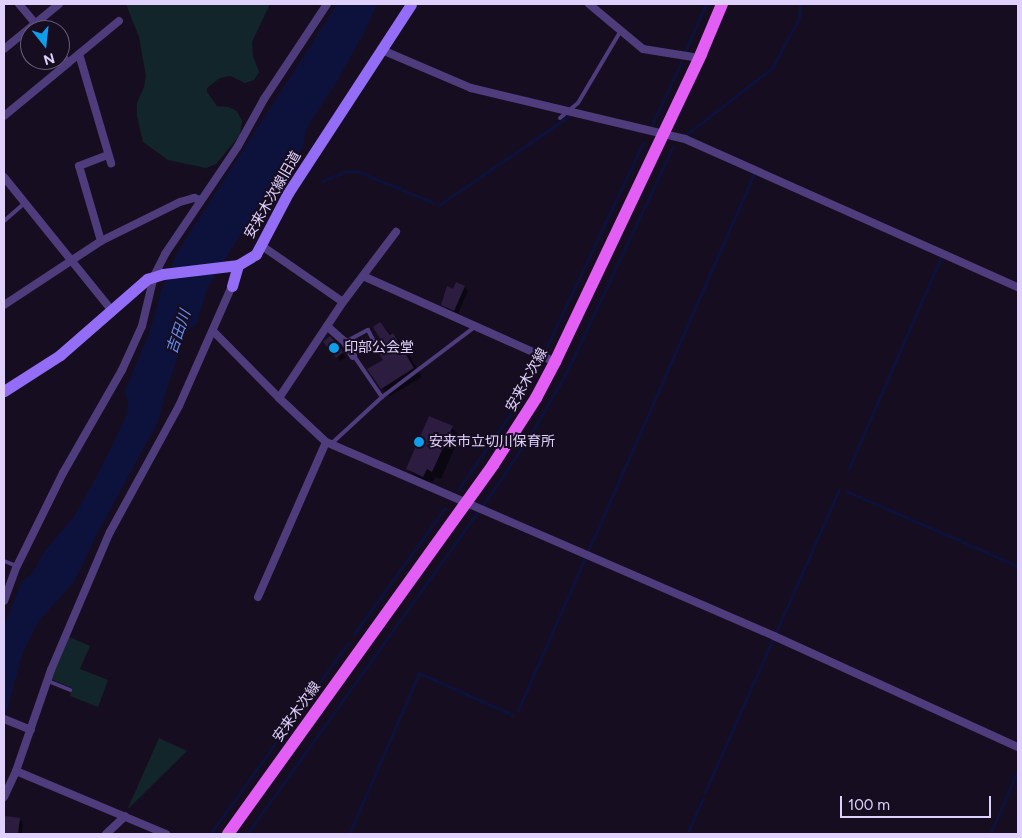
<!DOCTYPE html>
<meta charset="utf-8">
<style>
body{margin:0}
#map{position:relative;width:1022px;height:838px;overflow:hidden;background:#160e20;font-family:Figtree,"Noto Sans JP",sans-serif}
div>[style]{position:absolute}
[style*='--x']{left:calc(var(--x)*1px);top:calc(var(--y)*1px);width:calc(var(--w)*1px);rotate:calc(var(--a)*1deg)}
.green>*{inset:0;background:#12252a}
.water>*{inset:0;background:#0c123b}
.shadow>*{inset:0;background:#0007}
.stream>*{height:3px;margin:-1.5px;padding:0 1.5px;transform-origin:1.5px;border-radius:1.5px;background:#0c123b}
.building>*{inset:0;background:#2c1c40;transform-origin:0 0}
.lane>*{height:4px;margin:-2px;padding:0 2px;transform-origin:2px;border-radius:2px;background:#4f3c7c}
.street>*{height:8px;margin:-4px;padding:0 4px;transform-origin:4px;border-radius:4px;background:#4f3c7c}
.secondary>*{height:11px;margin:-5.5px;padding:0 5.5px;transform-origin:5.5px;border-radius:5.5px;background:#936df6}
.primary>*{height:12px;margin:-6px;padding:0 6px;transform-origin:6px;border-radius:6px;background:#e35ef5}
.dots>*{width:14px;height:14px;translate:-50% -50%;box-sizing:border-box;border:2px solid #160e20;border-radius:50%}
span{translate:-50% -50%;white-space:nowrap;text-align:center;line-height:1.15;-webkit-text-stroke:4px #160e20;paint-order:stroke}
.street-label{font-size:14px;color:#e0d0fc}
.poi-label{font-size:14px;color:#e0d0fc}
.left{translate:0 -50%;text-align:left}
.water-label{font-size:15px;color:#658ff6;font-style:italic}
.frame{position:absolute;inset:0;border:5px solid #e0d0fc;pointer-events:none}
.north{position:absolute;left:20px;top:20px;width:50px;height:50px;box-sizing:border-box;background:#160e20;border:1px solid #675c78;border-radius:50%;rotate:164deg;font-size:14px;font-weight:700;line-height:20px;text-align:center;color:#e0d0fc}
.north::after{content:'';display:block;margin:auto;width:18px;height:22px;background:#0e9eeb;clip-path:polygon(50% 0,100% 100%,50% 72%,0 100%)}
.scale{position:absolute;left:840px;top:796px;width:151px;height:22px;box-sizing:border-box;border:2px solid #e0d0fc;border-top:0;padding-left:6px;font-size:15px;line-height:18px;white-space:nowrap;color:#e0d0fc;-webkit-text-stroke:4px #160e20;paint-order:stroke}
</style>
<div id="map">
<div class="green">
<div style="clip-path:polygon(126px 4px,270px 4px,252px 42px,253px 56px,259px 72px,254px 80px,245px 83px,230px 76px,220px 78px,207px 88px,207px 92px,217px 106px,229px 107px,237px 111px,242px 121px,240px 135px,216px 164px,206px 168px,168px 160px,143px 142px,137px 116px,137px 103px,144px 87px,146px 76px,139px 37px)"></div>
<div style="clip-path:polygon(69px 637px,90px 646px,80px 669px,108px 680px,98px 707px,70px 696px,72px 688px,51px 679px)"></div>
<div style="clip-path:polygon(159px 738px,187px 751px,129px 808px,128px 808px)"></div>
</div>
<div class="water">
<div style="clip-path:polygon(337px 4px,377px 4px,364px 33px,336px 83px,307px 127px,303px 148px,285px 174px,260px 203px,208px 287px,196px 324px,186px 332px,166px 391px,158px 422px,98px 532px,74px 582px,38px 622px,23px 652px,4px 721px,4px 626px,21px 583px,33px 572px,44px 552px,75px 515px,99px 472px,127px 414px,128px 401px,125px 391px,150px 331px,162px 288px,178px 251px)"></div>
</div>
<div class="shadow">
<div style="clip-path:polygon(464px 287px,468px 291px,458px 314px,447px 309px,443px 304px,454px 290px)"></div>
<div style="clip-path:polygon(380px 324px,402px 343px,422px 377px,390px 396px,382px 388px,385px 360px)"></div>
<div style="clip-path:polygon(333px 341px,346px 357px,340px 361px,337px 357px)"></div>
<div style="clip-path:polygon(452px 428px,460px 436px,441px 479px,435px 477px,432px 484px,416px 477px,408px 469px)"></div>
<div style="clip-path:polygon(7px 817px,19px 819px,23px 823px,22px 834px,4px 834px)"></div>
</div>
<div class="stream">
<div style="--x:684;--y:54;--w:55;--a:-66.3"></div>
<div style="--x:652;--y:124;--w:68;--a:-64.6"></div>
<div style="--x:687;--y:134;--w:108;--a:-37.8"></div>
<div style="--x:772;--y:68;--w:57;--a:-61.6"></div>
<div style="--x:799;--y:18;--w:14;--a:-86"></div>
<div style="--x:322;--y:181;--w:24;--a:-22"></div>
<div style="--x:344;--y:172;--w:13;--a:-4"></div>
<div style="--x:357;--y:171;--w:83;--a:22.6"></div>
<div style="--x:439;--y:205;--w:158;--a:-34.4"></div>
<div style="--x:546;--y:348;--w:227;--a:-64.7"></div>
<div style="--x:848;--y:470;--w:232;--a:-66.4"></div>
<div style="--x:458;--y:490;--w:96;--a:-55.6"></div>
<div style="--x:512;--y:411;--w:58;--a:-61.2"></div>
<div style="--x:846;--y:491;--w:188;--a:23.6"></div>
<div style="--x:354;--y:634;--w:155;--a:-54.2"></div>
<div style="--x:518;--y:710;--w:586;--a:-66.24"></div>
<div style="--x:705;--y:792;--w:331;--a:-66.1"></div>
<div style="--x:210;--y:834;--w:236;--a:-54.2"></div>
<div style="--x:247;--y:834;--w:440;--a:-54.4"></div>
<div style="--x:503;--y:476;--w:53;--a:-56.6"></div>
<div style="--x:532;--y:432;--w:68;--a:-60"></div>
<div style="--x:566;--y:373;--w:250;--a:-64.7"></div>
<div style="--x:349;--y:834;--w:176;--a:-66.5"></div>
<div style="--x:419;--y:673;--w:103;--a:24.1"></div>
<div style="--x:687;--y:834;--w:39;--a:-66"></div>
<div style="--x:990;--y:834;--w:70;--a:-66.4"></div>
</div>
<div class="building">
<div style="clip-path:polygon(456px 282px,465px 286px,454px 311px,441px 305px,447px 286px,453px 289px)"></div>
<div style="clip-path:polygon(380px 322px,390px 335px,393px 333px,414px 368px,381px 389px,367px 369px,383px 360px,374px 345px,381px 340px,373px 327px)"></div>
<div style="left:330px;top:336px;width:21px;height:9px;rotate:51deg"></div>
<div style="clip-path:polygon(429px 416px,453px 426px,432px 472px,427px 469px,423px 477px,406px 469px)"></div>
<div style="clip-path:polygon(5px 816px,20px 818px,18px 834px,4px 834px)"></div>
</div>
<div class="lane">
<div style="--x:560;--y:118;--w:23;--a:-40"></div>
<div style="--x:578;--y:103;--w:82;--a:-59.4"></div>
<div style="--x:4;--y:221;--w:28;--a:-41"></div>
<div style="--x:345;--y:342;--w:26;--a:-28"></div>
<div style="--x:368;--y:330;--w:11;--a:63"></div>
<div style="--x:373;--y:340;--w:24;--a:150"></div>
<div style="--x:354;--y:356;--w:50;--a:55.7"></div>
<div style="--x:331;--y:444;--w:69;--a:-42.7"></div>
<div style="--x:382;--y:397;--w:118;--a:-37.1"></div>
<div style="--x:4;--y:561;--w:14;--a:21"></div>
<div style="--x:48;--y:681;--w:24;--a:22"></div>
</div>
<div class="street">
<div style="--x:19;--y:4;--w:34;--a:50"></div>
<div style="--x:589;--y:4;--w:70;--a:39.8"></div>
<div style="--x:643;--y:49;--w:57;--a:9.1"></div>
<div style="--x:4;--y:49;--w:71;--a:-39.3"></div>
<div style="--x:382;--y:50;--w:97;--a:23.1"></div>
<div style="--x:471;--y:88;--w:220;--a:13.4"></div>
<div style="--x:685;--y:139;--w:364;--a:24"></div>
<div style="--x:79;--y:54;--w:114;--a:73.6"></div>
<div style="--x:68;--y:63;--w:66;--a:-39.5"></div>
<div style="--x:4;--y:116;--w:83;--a:-39.6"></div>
<div style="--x:68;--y:63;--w:13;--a:-129"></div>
<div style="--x:4;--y:177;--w:172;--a:51.1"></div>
<div style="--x:101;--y:241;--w:78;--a:-106.3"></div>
<div style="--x:79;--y:166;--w:31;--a:-21"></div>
<div style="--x:262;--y:246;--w:98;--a:34.7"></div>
<div style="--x:363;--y:276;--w:210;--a:24.1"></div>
<div style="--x:4;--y:305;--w:116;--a:-33.4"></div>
<div style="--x:101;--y:241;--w:88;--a:-26.3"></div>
<div style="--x:180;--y:202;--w:15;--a:-16"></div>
<div style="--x:194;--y:198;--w:7;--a:16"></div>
<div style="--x:327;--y:326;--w:24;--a:42"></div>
<div style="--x:345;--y:342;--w:16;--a:60"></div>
<div style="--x:213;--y:331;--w:94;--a:45.4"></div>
<div style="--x:279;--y:398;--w:64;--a:43.1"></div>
<div style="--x:326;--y:442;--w:488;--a:23.4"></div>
<div style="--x:774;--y:636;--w:268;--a:24.5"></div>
<div style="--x:279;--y:398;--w:115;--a:-56.3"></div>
<div style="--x:343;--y:302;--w:88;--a:-52.9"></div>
<div style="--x:258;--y:597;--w:169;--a:-66.3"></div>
<div style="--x:4;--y:601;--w:37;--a:-70"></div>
<div style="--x:17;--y:566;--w:104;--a:-63.7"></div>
<div style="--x:63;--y:473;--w:119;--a:-60.2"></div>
<div style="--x:122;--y:370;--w:48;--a:-65.6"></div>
<div style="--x:142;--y:326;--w:51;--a:-76.5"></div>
<div style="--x:154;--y:276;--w:25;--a:-63"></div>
<div style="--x:165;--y:254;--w:130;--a:-55.9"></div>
<div style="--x:238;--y:146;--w:54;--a:-61"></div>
<div style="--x:264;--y:99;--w:114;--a:-56.4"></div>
<div style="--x:4;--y:719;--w:29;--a:22"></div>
<div style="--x:16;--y:771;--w:163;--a:22.8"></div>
<div style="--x:4;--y:797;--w:29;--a:-65"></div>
<div style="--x:16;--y:771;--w:107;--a:-70.9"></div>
<div style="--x:51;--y:670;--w:150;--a:-66.9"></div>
<div style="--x:110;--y:532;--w:144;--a:-61.3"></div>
<div style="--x:179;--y:406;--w:131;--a:-66.2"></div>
<div style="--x:106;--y:834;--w:26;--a:-43"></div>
</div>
<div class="secondary">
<div style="--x:232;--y:286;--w:22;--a:-74"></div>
<div style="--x:4;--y:391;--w:67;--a:-32.7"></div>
<div style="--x:60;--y:355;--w:116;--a:-41.1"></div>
<div style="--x:147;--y:279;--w:17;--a:-17"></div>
<div style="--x:163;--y:274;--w:76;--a:-6.8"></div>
<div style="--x:238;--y:265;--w:21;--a:-31"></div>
<div style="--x:256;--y:254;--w:69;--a:-62.3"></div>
<div style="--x:288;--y:193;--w:225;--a:-56.9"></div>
</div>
<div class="primary">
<div style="--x:228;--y:834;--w:454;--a:-54.3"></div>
<div style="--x:493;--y:465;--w:80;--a:-57.3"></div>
<div style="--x:536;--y:398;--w:41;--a:-62.2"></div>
<div style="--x:555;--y:362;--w:341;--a:-64.6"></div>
<div style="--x:701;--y:54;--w:54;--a:-67.2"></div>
</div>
<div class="dots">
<div style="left:334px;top:348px;background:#0e9eeb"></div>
<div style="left:419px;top:442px;background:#0e9eeb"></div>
</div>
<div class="street-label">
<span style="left:273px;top:195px;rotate:-60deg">安来木次線旧道</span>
<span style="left:527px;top:380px;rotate:-61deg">安来木次線</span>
<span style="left:297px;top:712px;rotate:-54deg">安来木次線</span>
</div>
<div class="poi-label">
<span class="left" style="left:344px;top:348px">印部公会堂</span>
<span class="left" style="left:429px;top:442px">安来市立切川保育所</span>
</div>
<div class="water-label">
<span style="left:179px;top:332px;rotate:-71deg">吉田川</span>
</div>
<div class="frame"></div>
<div class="north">N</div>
<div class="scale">100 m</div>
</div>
